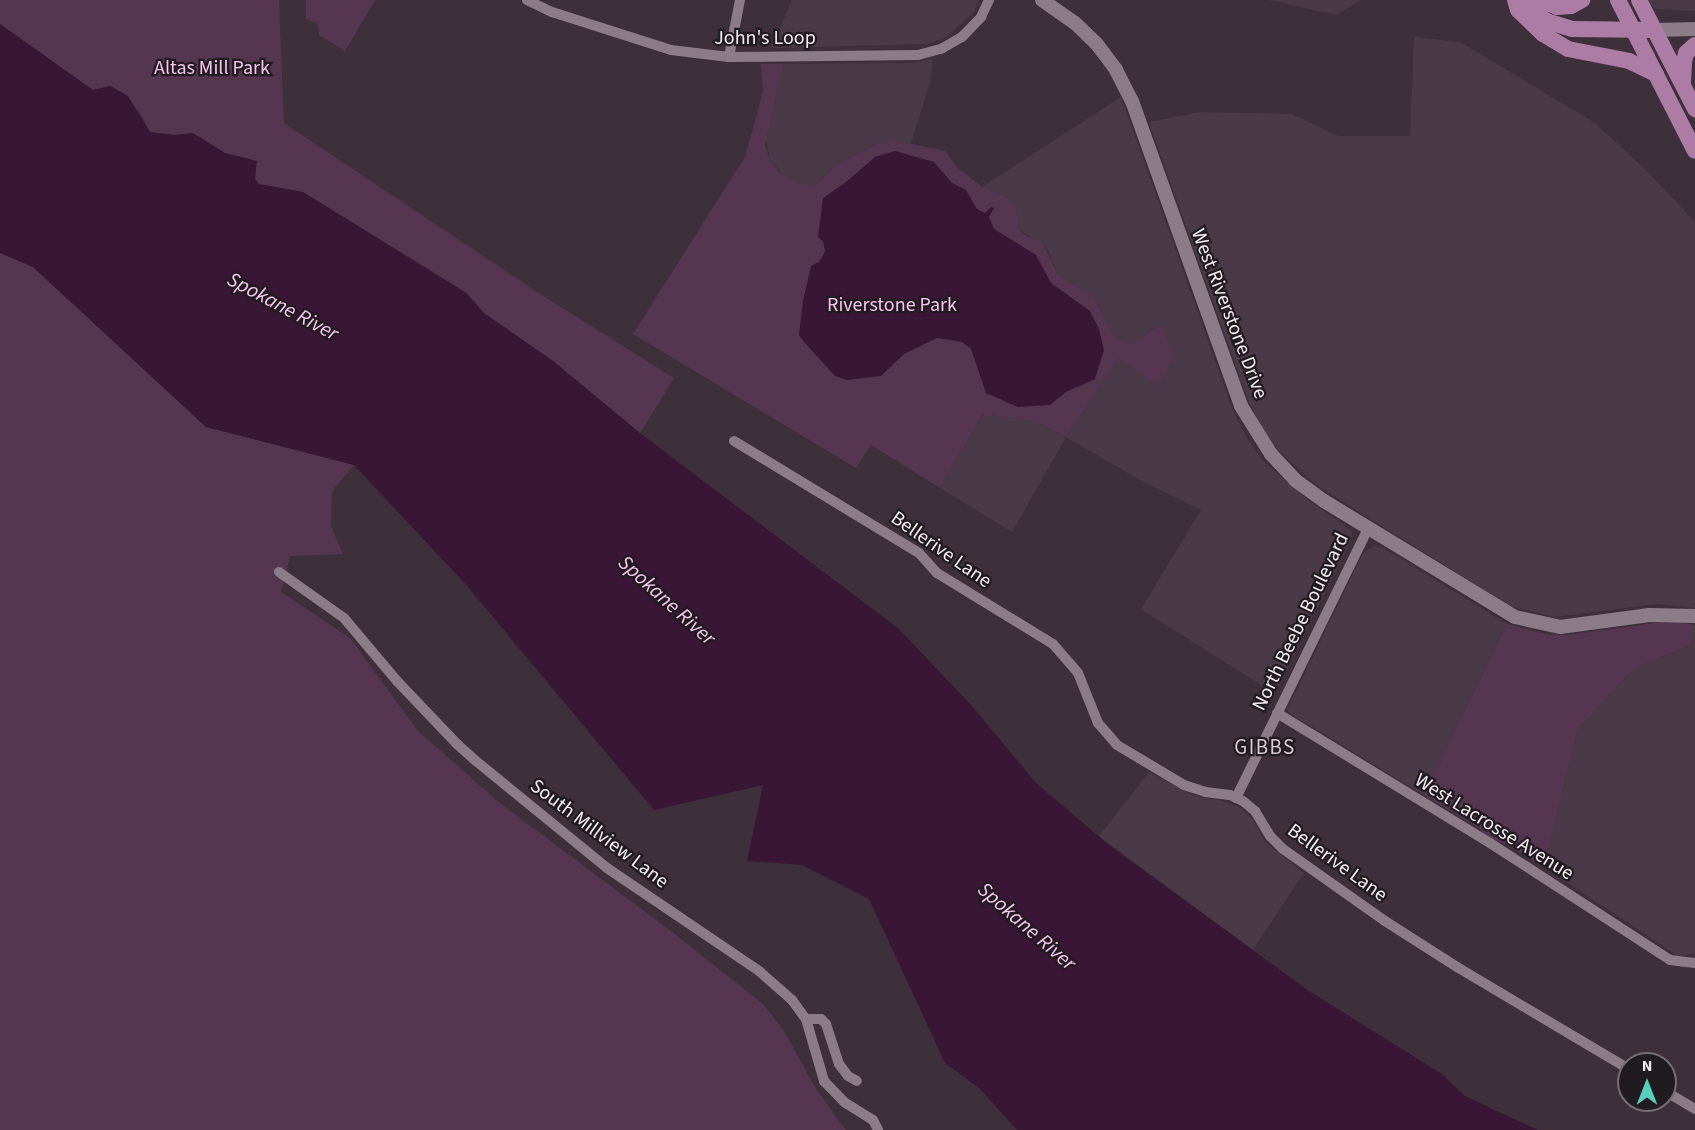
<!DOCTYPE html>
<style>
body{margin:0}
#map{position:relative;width:1695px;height:1130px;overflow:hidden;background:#3d303b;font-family:"Source Sans 3",sans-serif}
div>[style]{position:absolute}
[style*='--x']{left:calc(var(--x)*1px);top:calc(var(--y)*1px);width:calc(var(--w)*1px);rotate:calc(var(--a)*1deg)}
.built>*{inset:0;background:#4a3947}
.green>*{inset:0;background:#563551}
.water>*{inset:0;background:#3a1636}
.minor>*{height:10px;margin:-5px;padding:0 5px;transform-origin:5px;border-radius:5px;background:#8b7c88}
.tertiary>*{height:14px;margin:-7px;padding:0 7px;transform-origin:7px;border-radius:7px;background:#8b7c88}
.primary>*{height:16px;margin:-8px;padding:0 8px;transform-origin:8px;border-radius:8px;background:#ad7ca6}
span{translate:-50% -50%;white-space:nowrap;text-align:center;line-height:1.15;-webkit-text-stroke:4.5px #201b1f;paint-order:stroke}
.street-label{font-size:20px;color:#f4ebf2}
.park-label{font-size:20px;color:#f9c3f0}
.water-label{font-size:21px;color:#fac4f1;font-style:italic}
.neighbourhood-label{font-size:21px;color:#dacad7;letter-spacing:1.5px}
.north{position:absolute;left:1617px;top:1052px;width:60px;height:60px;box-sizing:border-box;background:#201b1f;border:2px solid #756e73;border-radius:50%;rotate:0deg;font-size:16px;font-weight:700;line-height:24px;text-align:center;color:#f4ebf2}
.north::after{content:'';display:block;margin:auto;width:21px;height:27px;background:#5acebd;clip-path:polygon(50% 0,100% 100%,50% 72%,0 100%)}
</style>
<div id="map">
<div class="built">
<div style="clip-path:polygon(792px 0,979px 0,974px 12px,962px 23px,946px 37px,927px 44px,771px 48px)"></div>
<div style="clip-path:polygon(1269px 0,1361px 0,1336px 15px)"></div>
<div style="clip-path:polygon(1648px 0,1695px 0,1695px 11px,1656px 9px,1648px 4px)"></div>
<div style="clip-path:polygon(1414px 37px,1460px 42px,1595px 123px,1647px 171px,1695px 222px,1695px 608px,1657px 604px,1555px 617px,1510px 606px,1318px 486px,1279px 451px,1266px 435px,1248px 400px,1149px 122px,1200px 112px,1292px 114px,1338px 136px,1410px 136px)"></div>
<div style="clip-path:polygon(933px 59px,931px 79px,911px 143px,880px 142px,836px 165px,814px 186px,800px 185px,788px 180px,770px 160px,766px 140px,784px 64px,911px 63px)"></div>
<div style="clip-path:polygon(1121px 97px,1233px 411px,1248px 440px,1266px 464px,1307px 499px,1352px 531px,1351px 540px,1275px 694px,1141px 609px,1201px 510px,1138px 479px,1066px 437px,1012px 532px,940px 488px,983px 414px,1035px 421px,1066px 437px,1119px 357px,1174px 360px,1163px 326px,1155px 328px,1132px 344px,1116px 338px,1093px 296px,1058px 275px,1047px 248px,1020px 230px,1016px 209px,1009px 198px,982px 187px)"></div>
<div style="clip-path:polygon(1375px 546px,1382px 547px,1507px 624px,1424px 795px,1289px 713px,1288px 708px,1361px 557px,1365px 551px)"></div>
<div style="clip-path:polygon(1695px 627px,1695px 953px,1679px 957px,1544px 867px,1578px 729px,1634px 669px,1690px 645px)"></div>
<div style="clip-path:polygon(1149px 772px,1194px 796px,1220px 800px,1241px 808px,1253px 820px,1265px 842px,1304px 873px,1253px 950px,1099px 836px)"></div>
</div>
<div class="green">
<div style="clip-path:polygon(0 0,279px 0,284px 123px,540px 294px,674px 378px,640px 433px,553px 361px,484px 313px,466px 292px,303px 192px,259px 184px,255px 179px,256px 161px,225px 153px,193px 133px,174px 135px,150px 132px,139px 111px,110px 86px,93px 90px,0 24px)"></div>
<div style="clip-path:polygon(306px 0,375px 0,345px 51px,319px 35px,318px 24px,306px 19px)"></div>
<div style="clip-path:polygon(761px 64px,784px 64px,765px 145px,770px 160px,779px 172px,800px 185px,814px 186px,836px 165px,880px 142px,893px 140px,945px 151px,956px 166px,982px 187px,1009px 198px,1016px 209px,1020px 230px,1026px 236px,1042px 241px,1058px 275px,1093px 296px,1116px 338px,1132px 344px,1155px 328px,1163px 326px,1174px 358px,1158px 386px,1119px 358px,1066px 437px,1035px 421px,983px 414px,940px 488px,871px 445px,856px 468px,633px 334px,745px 157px,763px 92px)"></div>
<div style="clip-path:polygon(0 253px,33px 267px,206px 427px,354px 465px,332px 491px,331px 526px,343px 554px,290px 556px,281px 592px,350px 638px,418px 731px,501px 804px,676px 935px,763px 1004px,784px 1031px,816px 1089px,846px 1130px,0 1130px)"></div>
<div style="clip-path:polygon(1676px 622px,1695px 625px,1690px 645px,1634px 669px,1578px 729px,1544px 867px,1507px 845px,1487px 837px,1479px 828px,1424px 795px,1507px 624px,1545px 634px,1567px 635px,1655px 623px)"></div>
</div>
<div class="water">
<div style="clip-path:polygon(0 24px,93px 90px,110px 86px,128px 96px,150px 132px,174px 135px,193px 133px,225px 153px,257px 161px,255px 179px,259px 184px,303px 192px,466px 293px,484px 313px,553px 361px,640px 433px,899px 629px,972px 706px,1036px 783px,1109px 845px,1309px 991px,1442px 1074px,1465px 1096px,1538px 1130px,1017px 1130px,979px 1088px,945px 1063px,869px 899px,802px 865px,747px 861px,763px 785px,654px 810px,468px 587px,354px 465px,206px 427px,33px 267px,0 253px)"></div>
<div style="clip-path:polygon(895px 151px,934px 162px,952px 183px,966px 190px,977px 209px,985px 213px,991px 207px,994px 208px,989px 217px,994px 229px,1036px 255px,1051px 283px,1090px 311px,1099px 329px,1104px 350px,1095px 379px,1066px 392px,1050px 405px,1018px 407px,986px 393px,971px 349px,962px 342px,937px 338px,904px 354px,881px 376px,847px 380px,835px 376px,804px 342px,799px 335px,803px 301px,811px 266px,819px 262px,825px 252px,823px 241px,818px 237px,823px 198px,846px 182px,875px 157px)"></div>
</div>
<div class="minor">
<div style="--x:527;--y:0;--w:28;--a:26"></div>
<div style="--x:552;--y:12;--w:125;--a:17.7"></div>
<div style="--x:671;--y:50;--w:58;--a:6.9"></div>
<div style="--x:729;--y:57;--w:189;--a:-0.6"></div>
<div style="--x:918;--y:55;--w:24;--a:-15"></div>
<div style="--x:941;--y:49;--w:24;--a:-30"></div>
<div style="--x:962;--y:37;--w:28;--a:-46"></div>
<div style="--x:981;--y:17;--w:19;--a:-65"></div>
<div style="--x:729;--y:57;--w:58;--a:-79.1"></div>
<div style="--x:734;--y:441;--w:216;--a:31.2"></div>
<div style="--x:919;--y:553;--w:27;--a:48"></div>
<div style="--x:937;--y:573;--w:136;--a:31.5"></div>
<div style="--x:1053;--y:644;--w:38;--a:49"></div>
<div style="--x:1078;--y:673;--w:54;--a:68.2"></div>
<div style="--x:1098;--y:723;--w:29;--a:49"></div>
<div style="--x:1117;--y:745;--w:78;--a:30.8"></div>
<div style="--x:1184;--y:785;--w:22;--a:18"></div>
<div style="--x:1205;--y:792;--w:25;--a:7"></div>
<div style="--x:1230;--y:795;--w:14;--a:25"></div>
<div style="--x:1243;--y:801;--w:16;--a:40"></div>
<div style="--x:1255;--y:811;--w:29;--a:59"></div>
<div style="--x:1270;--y:836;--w:18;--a:45"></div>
<div style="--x:1283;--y:849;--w:125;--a:35.2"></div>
<div style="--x:1385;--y:921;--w:85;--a:32.6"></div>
<div style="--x:1457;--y:967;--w:200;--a:30.7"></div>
<div style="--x:279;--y:572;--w:80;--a:35.3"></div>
<div style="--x:344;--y:618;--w:82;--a:49.9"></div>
<div style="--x:397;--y:681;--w:87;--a:46.4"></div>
<div style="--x:457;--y:744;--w:25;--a:42"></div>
<div style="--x:476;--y:761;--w:169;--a:39.2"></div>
<div style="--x:607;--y:868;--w:184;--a:34.1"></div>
<div style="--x:759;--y:971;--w:44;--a:41.3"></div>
<div style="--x:792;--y:1000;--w:24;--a:54"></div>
<div style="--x:806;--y:1019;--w:65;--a:73.8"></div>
<div style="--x:824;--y:1081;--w:29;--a:46"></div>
<div style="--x:844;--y:1102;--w:34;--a:32"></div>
<div style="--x:873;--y:1120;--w:11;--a:63"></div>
<div style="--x:1277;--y:713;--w:250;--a:31.4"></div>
<div style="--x:1490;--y:843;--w:215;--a:33"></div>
<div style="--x:1670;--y:960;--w:25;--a:7"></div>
<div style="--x:1236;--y:798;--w:301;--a:-63.9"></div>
<div style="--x:806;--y:1019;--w:15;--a:0"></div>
<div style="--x:821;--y:1019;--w:7;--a:45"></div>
<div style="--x:826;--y:1024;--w:42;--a:72"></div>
<div style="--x:839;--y:1064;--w:15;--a:53"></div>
<div style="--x:848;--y:1076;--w:10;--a:29"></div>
<div style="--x:1665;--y:1091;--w:35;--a:31"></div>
</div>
<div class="tertiary">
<div style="--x:1042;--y:0;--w:40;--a:34.9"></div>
<div style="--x:1075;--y:23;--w:29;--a:44"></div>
<div style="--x:1096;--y:43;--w:34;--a:53"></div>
<div style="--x:1116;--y:70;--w:35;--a:63"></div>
<div style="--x:1132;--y:101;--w:324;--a:70.3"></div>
<div style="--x:1241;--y:406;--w:57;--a:58"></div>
<div style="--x:1271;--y:454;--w:35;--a:47"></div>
<div style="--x:1295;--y:480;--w:36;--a:36"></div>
<div style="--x:1324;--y:501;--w:223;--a:31.3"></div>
<div style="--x:1515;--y:617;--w:46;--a:12.5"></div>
<div style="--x:1560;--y:627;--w:90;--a:-7.7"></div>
<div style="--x:1649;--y:615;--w:46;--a:1.2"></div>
<div style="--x:1655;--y:30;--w:40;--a:-1.4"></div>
</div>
<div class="primary">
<div style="--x:1515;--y:0;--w:10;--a:73"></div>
<div style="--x:1518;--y:10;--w:35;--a:44"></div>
<div style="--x:1543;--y:34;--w:29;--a:31"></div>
<div style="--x:1568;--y:49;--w:62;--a:11.1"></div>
<div style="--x:1629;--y:61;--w:30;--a:26"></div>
<div style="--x:1540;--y:0;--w:18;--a:22"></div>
<div style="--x:1557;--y:7;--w:14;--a:-4"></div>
<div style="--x:1571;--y:6;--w:13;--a:-29"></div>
<div style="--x:1618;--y:0;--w:169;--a:63"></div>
<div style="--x:1639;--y:0;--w:123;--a:62.8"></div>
<div style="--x:1528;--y:5;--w:24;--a:42"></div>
<div style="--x:1546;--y:21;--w:27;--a:17"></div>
<div style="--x:1572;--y:29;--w:83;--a:0.7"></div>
<div style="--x:1683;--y:82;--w:20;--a:-87"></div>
<div style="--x:1684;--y:62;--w:9;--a:-77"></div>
<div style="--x:1686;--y:53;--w:12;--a:-42"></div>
</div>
<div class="street-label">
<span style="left:765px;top:38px">John's Loop</span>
<span style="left:1229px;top:314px;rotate:69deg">West Riverstone Drive</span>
<span style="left:941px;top:550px;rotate:35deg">Bellerive Lane</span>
<span style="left:1301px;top:622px;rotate:-64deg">North Beebe Boulevard</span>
<span style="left:1494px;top:827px;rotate:32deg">West Lacrosse Avenue</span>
<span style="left:599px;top:834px;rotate:37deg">South Millview Lane</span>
<span style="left:1337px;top:863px;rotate:36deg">Bellerive Lane</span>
</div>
<div class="park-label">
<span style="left:212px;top:68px">Altas Mill Park</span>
<span style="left:892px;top:305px">Riverstone Park</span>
</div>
<div class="water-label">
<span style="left:283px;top:306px;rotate:28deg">Spokane River</span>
<span style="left:667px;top:600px;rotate:42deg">Spokane River</span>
<span style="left:1027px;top:926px;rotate:41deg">Spokane River</span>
</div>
<div class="neighbourhood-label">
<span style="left:1265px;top:747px">GIBBS</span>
</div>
<div class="north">N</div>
</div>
